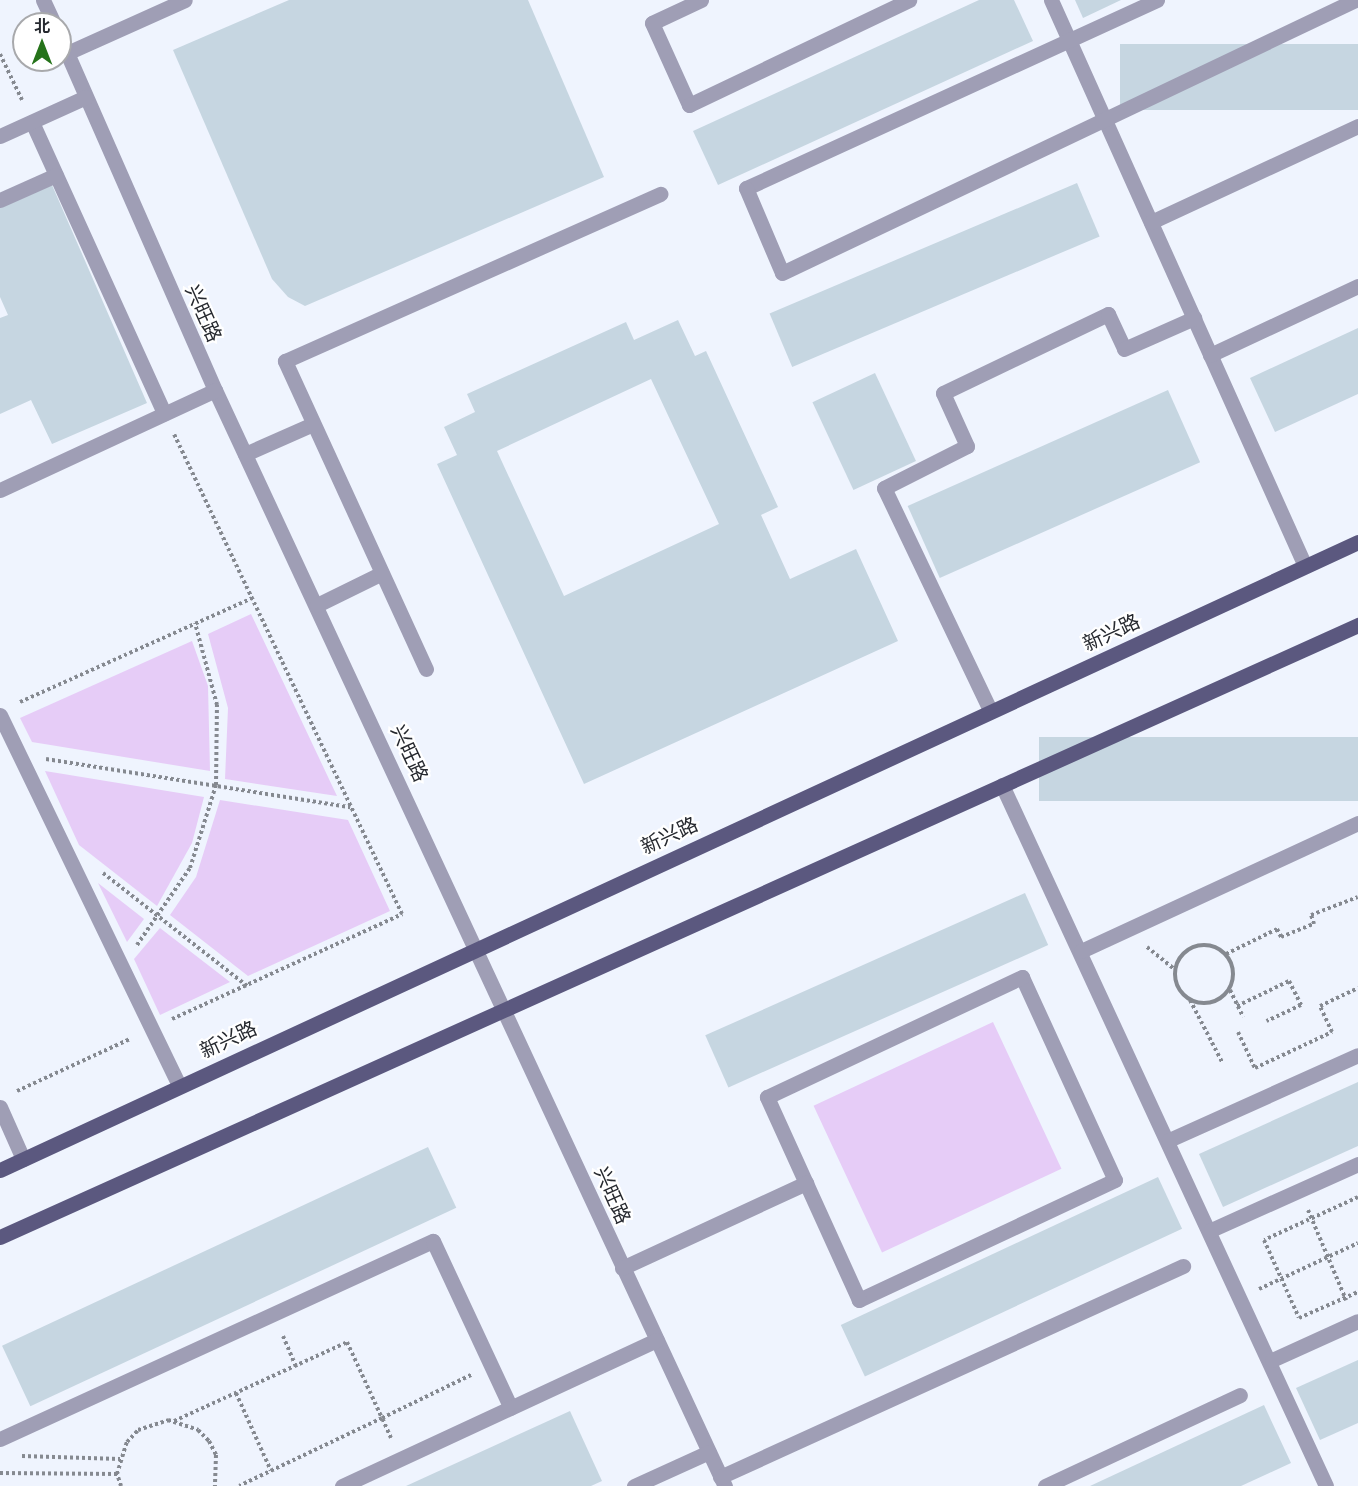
<!DOCTYPE html>
<meta charset="utf-8">
<style>
body{margin:0}
#map{position:relative;width:1358px;height:1486px;overflow:hidden;background:#eff4fe;font-family:"Open Sans","Noto Sans SC",sans-serif}
div>[style]{position:absolute}
[style*='--x']{left:calc(var(--x)*1px);top:calc(var(--y)*1px);width:calc(var(--w)*1px);rotate:calc(var(--a)*1deg)}
.green>*{inset:0;background:#e6ccf7;transform-origin:0 0}
.building>*{inset:0;background:#c6d6e1;transform-origin:0 0}
.path>*{height:4px;margin-top:-2px;transform-origin:0;background:repeating-linear-gradient(90deg,#858990 0 3px,transparent 0 6px)}
.path>.ring{margin:-2px;padding:0;box-sizing:content-box;background:none;border:4px solid #858990;border-radius:50%}
.minor>*{height:15px;margin:-7.5px;padding:0 7.5px;transform-origin:7.5px;border-radius:7.5px;background:#9f9eb5}
.major>*{height:15px;margin:-7.5px;padding:0 7.5px;transform-origin:7.5px;border-radius:7.5px;background:#5b587f}
span{translate:-50% -50%;white-space:nowrap;text-align:center;line-height:1.15;-webkit-text-stroke:4.5px #fff;paint-order:stroke}
.street-label{font-size:20px;color:#26292f}
.north{position:absolute;left:12px;top:12px;width:60px;height:60px;box-sizing:border-box;background:#fff;border:2px solid #a8a9ac;border-radius:50%;rotate:0deg;font-size:16px;font-weight:700;line-height:24px;text-align:center;color:#26292f}
.north::after{content:'';display:block;margin:auto;width:21px;height:27px;background:#25731a;clip-path:polygon(50% 0,100% 100%,50% 72%,0 100%)}
</style>
<div id="map">
<div class="green">
<div style="clip-path:polygon(251px 614px,337px 796px,225px 779px,228px 708px,208px 634px)"></div>
<div style="clip-path:polygon(192px 641px,208px 686px,210px 771px,32px 742px,20px 718px)"></div>
<div style="clip-path:polygon(45px 771px,204px 797px,192px 843px,157px 906px,79px 845px)"></div>
<div style="clip-path:polygon(220px 800px,348px 820px,390px 911px,248px 976px,170px 915px,196px 877px)"></div>
<div style="clip-path:polygon(98px 883px,144px 919px,127px 942px)"></div>
<div style="clip-path:polygon(160px 928px,230px 982px,160px 1015px,134px 959px)"></div>
<div style="left:993px;top:1022px;width:162px;height:198px;rotate:65deg"></div>
</div>
<div class="building">
<div style="clip-path:polygon(289px 0,528px 0,604px 177px,305px 306px,288px 297px,272px 279px,173px 50px)"></div>
<div style="clip-path:polygon(979px 0,1014px 0,1033px 41px,718px 185px,693px 131px)"></div>
<div style="clip-path:polygon(1075px 0,1121px 0,1083px 18px)"></div>
<div style="left:1358px;top:44px;width:66px;height:238px;rotate:90deg"></div>
<div style="left:1077px;top:183px;width:58px;height:334px;rotate:67deg"></div>
<div style="clip-path:polygon(52px 185px,147px 403px,52px 444px,31px 400px,0 414px,0 318px,8px 315px,0 297px,0 208px)"></div>
<div style="clip-path:polygon(evenodd,678px 320px,695px 356px,706px 351px,778px 507px,761px 515px,790px 579px,856px 549px,898px 641px,584px 784px,437px 464px,457px 455px,444px 427px,475px 412px,467px 394px,626px 322px,634px 340px,678px 320px,651px 379px,719px 524px,564px 596px,497px 451px,651px 379px)"></div>
<div style="clip-path:polygon(1358px 328px,1358px 394px,1275px 432px,1250px 378px)"></div>
<div style="left:875px;top:373px;width:97px;height:69px;rotate:65deg"></div>
<div style="left:1168px;top:390px;width:79px;height:285px;rotate:66deg"></div>
<div style="left:1358px;top:737px;width:64px;height:319px;rotate:90deg"></div>
<div style="left:1025px;top:893px;width:57px;height:350px;rotate:66deg"></div>
<div style="clip-path:polygon(1358px 1082px,1358px 1146px,1223px 1207px,1199px 1154px)"></div>
<div style="left:428px;top:1147px;width:67px;height:470px;rotate:65deg"></div>
<div style="left:1158px;top:1177px;width:57px;height:350px;rotate:65deg"></div>
<div style="clip-path:polygon(1358px 1360px,1358px 1423px,1320px 1440px,1296px 1388px)"></div>
<div style="clip-path:polygon(1264px 1405px,1291px 1463px,1241px 1486px,1090px 1486px)"></div>
<div style="clip-path:polygon(570px 1411px,602px 1481px,591px 1486px,406px 1486px)"></div>
</div>
<div class="path">
<div style="--x:0;--y:54;--w:51;--a:64.4"></div>
<div style="--x:20;--y:702;--w:254;--a:-24.1"></div>
<div style="--x:46;--y:759;--w:308;--a:9"></div>
<div style="--x:103;--y:873;--w:183;--a:38.1"></div>
<div class="ring" style="left:1175px;top:945px;width:54px;height:54px"></div>
<div style="--x:137;--y:945;--w:93;--a:-55.5"></div>
<div style="--x:190;--y:868;--w:87;--a:-72.6"></div>
<div style="--x:216;--y:785;--w:80;--a:-89.3"></div>
<div style="--x:217;--y:705;--w:85;--a:-105"></div>
<div style="--x:1147;--y:947;--w:36;--a:39"></div>
<div style="--x:1226;--y:954;--w:57;--a:-26.1"></div>
<div style="--x:1277;--y:929;--w:9;--a:63"></div>
<div style="--x:1281;--y:937;--w:35;--a:-22"></div>
<div style="--x:1314;--y:924;--w:9;--a:-108"></div>
<div style="--x:1311;--y:915;--w:50;--a:-21"></div>
<div style="--x:1230;--y:990;--w:30;--a:64"></div>
<div style="--x:1190;--y:1000;--w:70;--a:62.7"></div>
<div style="--x:1237;--y:1006;--w:58;--a:-25.7"></div>
<div style="--x:1289;--y:981;--w:27;--a:63"></div>
<div style="--x:1301;--y:1005;--w:38;--a:155"></div>
<div style="--x:172;--y:1019;--w:253;--a:-24.5"></div>
<div style="--x:402;--y:914;--w:531;--a:-115.41"></div>
<div style="--x:1238;--y:1032;--w:40;--a:65"></div>
<div style="--x:1255;--y:1068;--w:85;--a:-25.1"></div>
<div style="--x:1332;--y:1032;--w:29;--a:-115"></div>
<div style="--x:1320;--y:1006;--w:42;--a:-25.3"></div>
<div style="--x:17;--y:1091;--w:124;--a:-24.7"></div>
<div style="--x:1358;--y:1197;--w:103;--a:155.4"></div>
<div style="--x:1264;--y:1240;--w:85;--a:65.8"></div>
<div style="--x:1299;--y:1318;--w:64;--a:-23.8"></div>
<div style="--x:1308;--y:1210;--w:98;--a:67.1"></div>
<div style="--x:1259;--y:1289;--w:109;--a:-24.9"></div>
<div style="--x:283;--y:1336;--w:33;--a:67"></div>
<div style="--x:236;--y:1393;--w:85;--a:65.8"></div>
<div style="--x:174;--y:1421;--w:190;--a:-24.5"></div>
<div style="--x:347;--y:1342;--w:84;--a:65.3"></div>
<div style="--x:382;--y:1418;--w:158;--a:154.6"></div>
<div style="--x:391;--y:1438;--w:22;--a:-114"></div>
<div style="--x:382;--y:1418;--w:99;--a:-25.8"></div>
<div style="--x:22;--y:1456;--w:98;--a:1.8"></div>
<div style="--x:0;--y:1473;--w:117;--a:0.5"></div>
<div style="--x:121;--y:1486;--w:13;--a:-108"></div>
<div style="--x:117;--y:1474;--w:34;--a:-73"></div>
<div style="--x:127;--y:1442;--w:16;--a:-47"></div>
<div style="--x:138;--y:1430;--w:32;--a:-18"></div>
<div style="--x:168;--y:1420;--w:32;--a:18"></div>
<div style="--x:198;--y:1430;--w:16;--a:45"></div>
<div style="--x:209;--y:1441;--w:16;--a:63"></div>
<div style="--x:216;--y:1455;--w:31;--a:92"></div>
</div>
<div class="minor">
<div style="--x:43;--y:0;--w:26;--a:65"></div>
<div style="--x:701;--y:0;--w:54;--a:154.9"></div>
<div style="--x:652;--y:23;--w:90;--a:65.7"></div>
<div style="--x:689;--y:105;--w:244;--a:-25.5"></div>
<div style="--x:1051;--y:0;--w:620;--a:65.83"></div>
<div style="--x:1157;--y:0;--w:452;--a:155.4"></div>
<div style="--x:746;--y:188;--w:92;--a:67"></div>
<div style="--x:782;--y:273;--w:635;--a:-25.47"></div>
<div style="--x:60;--y:37;--w:386;--a:66.3"></div>
<div style="--x:215;--y:390;--w:1209;--a:65.05"></div>
<div style="--x:67;--y:53;--w:129;--a:-24.2"></div>
<div style="--x:32;--y:122;--w:320;--a:65.6"></div>
<div style="--x:0;--y:136;--w:94;--a:-24.4"></div>
<div style="--x:0;--y:200;--w:61;--a:-24.1"></div>
<div style="--x:1151;--y:222;--w:228;--a:-24.9"></div>
<div style="--x:1210;--y:355;--w:163;--a:-25"></div>
<div style="--x:245;--y:454;--w:74;--a:-23.8"></div>
<div style="--x:0;--y:490;--w:237;--a:-24.9"></div>
<div style="--x:317;--y:605;--w:72;--a:-26.2"></div>
<div style="--x:426;--y:669;--w:339;--a:-114.6"></div>
<div style="--x:285;--y:361;--w:411;--a:-24"></div>
<div style="--x:990;--y:710;--w:246;--a:-115.5"></div>
<div style="--x:884;--y:488;--w:93;--a:-26.8"></div>
<div style="--x:967;--y:446;--w:58;--a:-114.4"></div>
<div style="--x:943;--y:393;--w:183;--a:-25.6"></div>
<div style="--x:1108;--y:314;--w:38;--a:65"></div>
<div style="--x:1124;--y:349;--w:77;--a:-23.9"></div>
<div style="--x:0;--y:715;--w:411;--a:64.2"></div>
<div style="--x:1002;--y:785;--w:772;--a:65.19"></div>
<div style="--x:1081;--y:951;--w:305;--a:-24.8"></div>
<div style="--x:1022;--y:977;--w:223;--a:65.4"></div>
<div style="--x:1115;--y:1180;--w:283;--a:154.9"></div>
<div style="--x:859;--y:1300;--w:223;--a:-114.4"></div>
<div style="--x:767;--y:1097;--w:282;--a:-25.2"></div>
<div style="--x:0;--y:1107;--w:57;--a:66.1"></div>
<div style="--x:1169;--y:1140;--w:207;--a:-24.2"></div>
<div style="--x:1211;--y:1230;--w:161;--a:-24.2"></div>
<div style="--x:622;--y:1268;--w:203;--a:-24.8"></div>
<div style="--x:1272;--y:1360;--w:94;--a:-24.4"></div>
<div style="--x:0;--y:1439;--w:476;--a:-24.6"></div>
<div style="--x:433;--y:1241;--w:184;--a:65"></div>
<div style="--x:720;--y:1477;--w:509;--a:-24.5"></div>
<div style="--x:342;--y:1486;--w:347;--a:-24.9"></div>
<div style="--x:634;--y:1486;--w:82;--a:-24.4"></div>
<div style="--x:1045;--y:1486;--w:215;--a:-25"></div>
</div>
<div class="major">
<div style="--x:0;--y:1170;--w:1496;--a:-24.82"></div>
<div style="--x:0;--y:1237;--w:1490;--a:-24.26"></div>
</div>
<div class="street-label">
<span style="left:204px;top:313px;rotate:66deg">兴旺路</span>
<span style="left:1111px;top:632px;rotate:-25deg">新兴路</span>
<span style="left:410px;top:753px;rotate:65deg">兴旺路</span>
<span style="left:669px;top:835px;rotate:-25deg">新兴路</span>
<span style="left:228px;top:1039px;rotate:-25deg">新兴路</span>
<span style="left:613px;top:1195px;rotate:66deg">兴旺路</span>
</div>
<div class="north">北</div>
</div>
